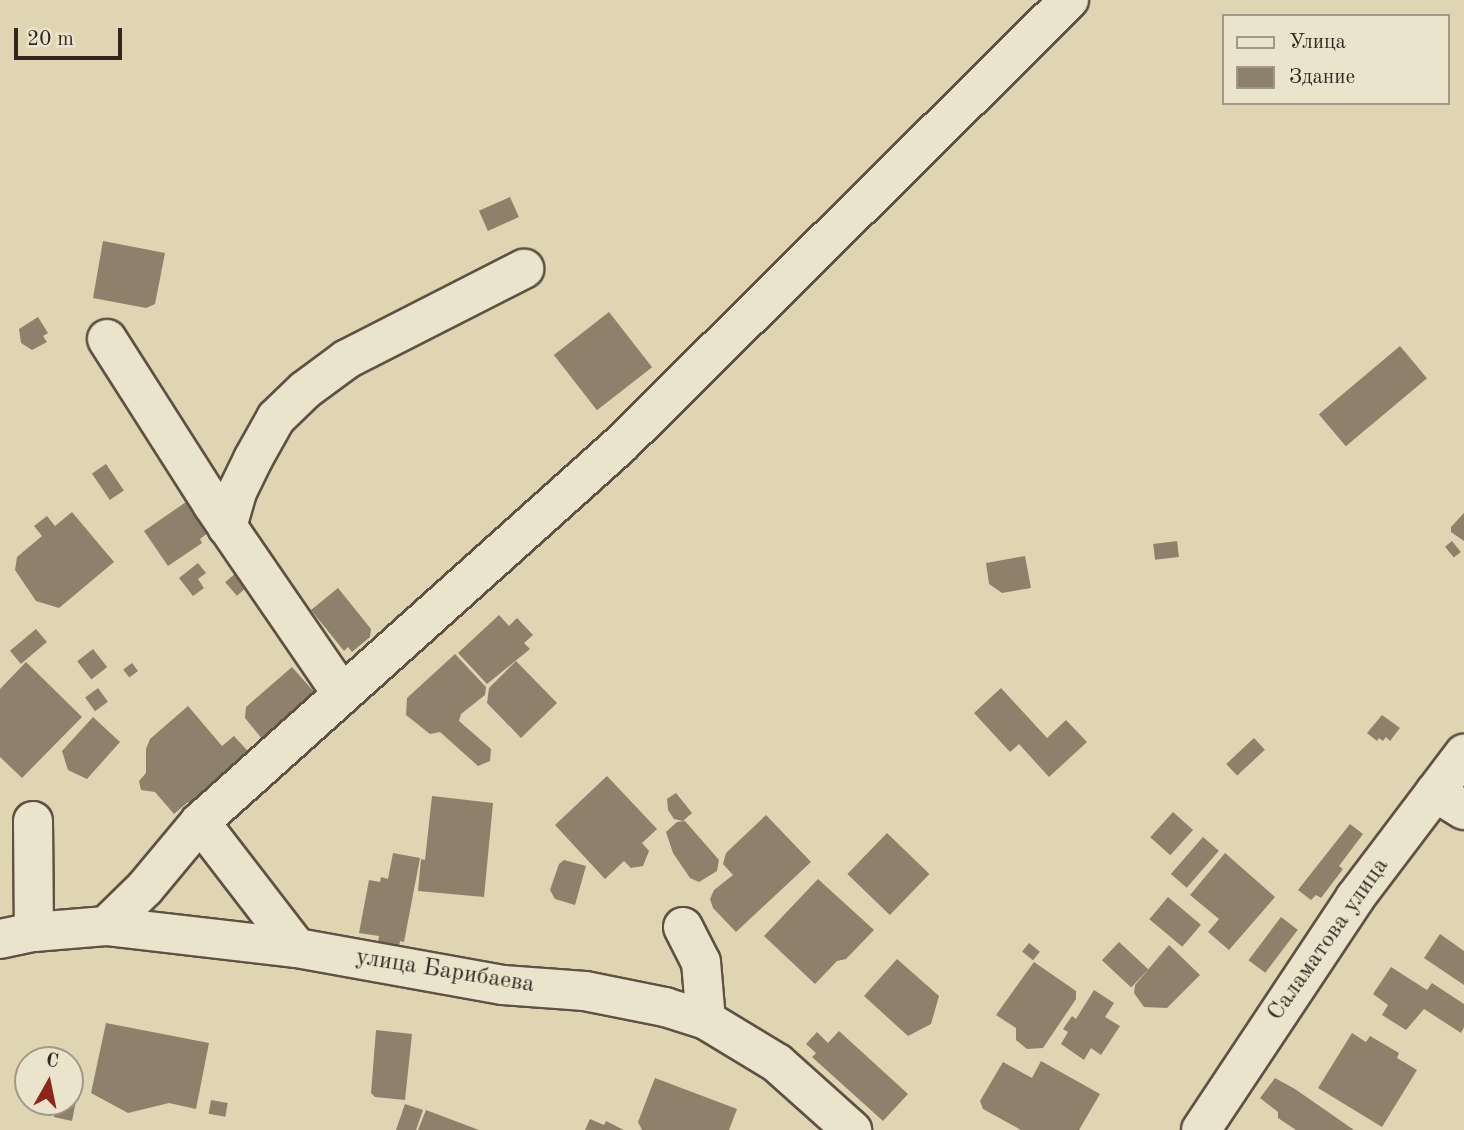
<!DOCTYPE html>
<meta charset="utf-8">
<style>
body{margin:0}
#map{position:relative;width:1464px;height:1130px;overflow:hidden;background:#dfd5b2;font-family:"Old Standard TT",serif}
div>[style]{position:absolute}
[style*='--x']{left:calc(var(--x)*1px);top:calc(var(--y)*1px);width:calc(var(--w)*1px);rotate:calc(var(--a)*1deg)}
.building>*{inset:0;background:#8d816b;transform-origin:0 0}
.roads{filter:drop-shadow(2px 0 #605144) drop-shadow(-2px 0 #605144) drop-shadow(0 2px #605144) drop-shadow(0 -2px #605144)}
.minor>*{height:38px;margin:-19px;padding:0 19px;transform-origin:19px;border-radius:19px;background:#eae4cd}
span{translate:-50% -50%;white-space:nowrap;text-align:center;line-height:1.15;-webkit-text-stroke:5px #eae4cd;paint-order:stroke}
.street-label{font-size:24px;color:#35251f}
.legend{position:absolute;left:1222px;top:14px;width:228px;height:91px;box-sizing:border-box;background:#eae4cd;border:2px solid #a29887;margin:0;padding:9px 12px;list-style:none;font-size:21px;color:#35251f}
.legend li{display:flex;align-items:center;gap:14px;height:35px}
.legend b{width:35px;border:2px solid #a29887}
.north{position:absolute;left:14px;top:1046px;width:70px;height:70px;box-sizing:border-box;background:#eae4cd;border:2px solid #a29887;border-radius:50%;rotate:9deg;font-size:19px;font-weight:700;line-height:28px;text-align:center;color:#35251f}
.north::after{content:'';display:block;margin:auto;width:24px;height:32px;background:#8f2418;clip-path:polygon(50% 0,100% 100%,50% 72%,0 100%)}
.scale{position:absolute;left:14px;top:28px;width:108px;height:32px;box-sizing:border-box;border:4px solid #35251f;border-top:0;padding-left:9px;font-size:21px;line-height:24px;white-space:nowrap;color:#35251f;-webkit-text-stroke:5px #eae4cd;paint-order:stroke}
</style>
<div id="map">
<div class="building">
<div style="left:510px;top:197px;width:22px;height:34px;rotate:66deg"></div>
<div style="clip-path:polygon(103px 241px,165px 253px,155px 304px,146px 308px,93px 298px)"></div>
<div style="left:609px;top:312px;width:70px;height:70px;rotate:52deg"></div>
<div style="clip-path:polygon(38px 317px,48px 333px,43px 336px,47px 342px,32px 350px,21px 343px,19px 329px)"></div>
<div style="left:1400px;top:346px;width:42px;height:106px;rotate:50deg"></div>
<div style="left:106px;top:464px;width:32px;height:17px;rotate:56deg"></div>
<div style="clip-path:polygon(186px 502px,208px 533px,200px 539px,202px 543px,168px 566px,144px 531px)"></div>
<div style="clip-path:polygon(72px 512px,114px 562px,59px 608px,36px 601px,15px 570px,17px 557px,42px 536px,34px 526px,47px 516px,55px 526px)"></div>
<div style="clip-path:polygon(1464px 513px,1464px 541px,1451px 532px,1451px 527px)"></div>
<div style="left:1177px;top:541px;width:16px;height:24px;rotate:83deg"></div>
<div style="left:1452px;top:541px;width:14px;height:9px;rotate:51deg"></div>
<div style="clip-path:polygon(1025px 556px,1031px 588px,1002px 593px,989px 584px,986px 563px)"></div>
<div style="clip-path:polygon(198px 563px,206px 573px,198px 579px,204px 588px,193px 596px,179px 578px)"></div>
<div style="left:238px;top:571px;width:18px;height:17px;rotate:49deg"></div>
<div style="clip-path:polygon(338px 588px,371px 629px,370px 637px,352px 652px,348px 647px,344px 651px,311px 610px)"></div>
<div style="clip-path:polygon(499px 615px,509px 626px,517px 618px,533px 635px,524px 643px,530px 649px,487px 684px,458px 653px)"></div>
<div style="left:36px;top:629px;width:17px;height:34px;rotate:50deg"></div>
<div style="left:93px;top:649px;width:23px;height:20px;rotate:52deg"></div>
<div style="clip-path:polygon(455px 654px,486px 687px,485px 695px,461px 714px,459px 721px,491px 749px,490px 761px,478px 766px,440px 732px,430px 734px,406px 715px,407px 698px)"></div>
<div style="clip-path:polygon(516px 661px,557px 703px,521px 738px,487px 703px,489px 688px)"></div>
<div style="clip-path:polygon(26px 662px,82px 717px,22px 778px,0 757px,0 689px)"></div>
<div style="left:132px;top:663px;width:10px;height:11px;rotate:53deg"></div>
<div style="clip-path:polygon(292px 667px,316px 694px,267px 745px,245px 718px,246px 707px)"></div>
<div style="left:98px;top:688px;width:17px;height:16px;rotate:54deg"></div>
<div style="clip-path:polygon(1001px 688px,1047px 738px,1066px 720px,1087px 742px,1049px 777px,1019px 744px,1010px 752px,974px 713px)"></div>
<div style="clip-path:polygon(188px 706px,222px 746px,234px 736px,256px 760px,196px 812px,188px 802px,174px 814px,155px 792px,141px 790px,139px 781px,146px 773px,146px 749px,150px 739px)"></div>
<div style="clip-path:polygon(1382px 715px,1400px 728px,1390px 741px,1386px 737px,1383px 741px,1379px 738px,1377px 741px,1367px 733px)"></div>
<div style="clip-path:polygon(93px 717px,120px 742px,87px 779px,68px 770px,62px 751px)"></div>
<div style="left:1254px;top:738px;width:16px;height:38px;rotate:47deg"></div>
<div style="clip-path:polygon(607px 776px,657px 829px,642px 843px,649px 851px,643px 866px,631px 868px,624px 861px,605px 879px,555px 825px)"></div>
<div style="clip-path:polygon(676px 793px,692px 813px,683px 821px,674px 819px,668px 810px,667px 799px)"></div>
<div style="clip-path:polygon(432px 796px,493px 803px,484px 897px,418px 891px,421px 859px,425px 860px)"></div>
<div style="left:1173px;top:812px;width:27px;height:34px;rotate:42deg"></div>
<div style="clip-path:polygon(766px 815px,811px 862px,736px 932px,713px 908px,710px 899px,714px 890px,733px 875px,723px 864px,726px 853px)"></div>
<div style="clip-path:polygon(685px 821px,719px 860px,717px 871px,699px 882px,690px 878px,673px 853px,666px 832px,677px 822px)"></div>
<div style="clip-path:polygon(1350px 824px,1363px 834px,1339px 866px,1343px 869px,1321px 898px,1316px 895px,1311px 900px,1298px 890px)"></div>
<div style="left:887px;top:833px;width:59px;height:57px;rotate:44deg"></div>
<div style="left:1203px;top:837px;width:21px;height:49px;rotate:41deg"></div>
<div style="clip-path:polygon(393px 853px,420px 858px,404px 942px,400px 941px,399px 947px,378px 943px,379px 936px,359px 933px,369px 880px,380px 882px,381px 877px,388px 879px)"></div>
<div style="clip-path:polygon(1225px 853px,1275px 897px,1229px 950px,1208px 932px,1219px 919px,1190px 895px)"></div>
<div style="clip-path:polygon(564px 860px,586px 866px,575px 905px,555px 899px,550px 890px,559px 864px)"></div>
<div style="clip-path:polygon(818px 879px,874px 930px,846px 959px,837px 961px,815px 984px,764px 936px)"></div>
<div style="left:1168px;top:897px;width:43px;height:29px;rotate:40deg"></div>
<div style="left:1281px;top:917px;width:21px;height:54px;rotate:37deg"></div>
<div style="clip-path:polygon(1440px 934px,1464px 951px,1464px 985px,1424px 958px)"></div>
<div style="left:1119px;top:942px;width:40px;height:25px;rotate:43deg"></div>
<div style="left:1029px;top:943px;width:14px;height:11px;rotate:39deg"></div>
<div style="clip-path:polygon(1169px 945px,1200px 975px,1167px 1008px,1144px 1007px,1134px 993px,1135px 985px)"></div>
<div style="clip-path:polygon(897px 959px,939px 996px,931px 1024px,908px 1036px,864px 996px)"></div>
<div style="clip-path:polygon(1034px 962px,1076px 991px,1076px 999px,1043px 1048px,1027px 1049px,1016px 1040px,1016px 1028px,996px 1015px)"></div>
<div style="clip-path:polygon(1391px 967px,1427px 990px,1432px 983px,1464px 1004px,1464px 1027px,1461px 1033px,1424px 1009px,1406px 1030px,1382px 1015px,1388px 1005px,1373px 994px)"></div>
<div style="clip-path:polygon(1094px 990px,1114px 1003px,1105px 1017px,1120px 1026px,1101px 1055px,1091px 1048px,1084px 1060px,1061px 1044px,1068px 1032px,1063px 1029px,1072px 1016px,1076px 1019px)"></div>
<div style="clip-path:polygon(106px 1023px,209px 1043px,196px 1109px,169px 1103px,128px 1113px,91px 1093px)"></div>
<div style="clip-path:polygon(376px 1030px,412px 1034px,405px 1100px,375px 1097px,371px 1093px)"></div>
<div style="clip-path:polygon(839px 1031px,908px 1094px,883px 1121px,812px 1057px,816px 1053px,806px 1044px,817px 1032px,828px 1043px)"></div>
<div style="clip-path:polygon(1352px 1033px,1366px 1042px,1370px 1036px,1399px 1053px,1397px 1058px,1417px 1070px,1382px 1127px,1318px 1088px)"></div>
<div style="clip-path:polygon(1041px 1061px,1100px 1094px,1079px 1130px,1021px 1130px,983px 1109px,980px 1101px,1003px 1062px,1032px 1078px)"></div>
<div style="clip-path:polygon(655px 1078px,737px 1109px,729px 1130px,642px 1130px,638px 1122px)"></div>
<div style="clip-path:polygon(1275px 1078px,1295px 1089px,1354px 1130px,1296px 1130px,1278px 1118px,1278px 1112px,1260px 1098px)"></div>
<div style="clip-path:polygon(70px 1100px,76px 1101px,72px 1121px,54px 1117px,57px 1102px)"></div>
<div style="left:211px;top:1100px;width:17px;height:14px;rotate:10deg"></div>
<div style="clip-path:polygon(405px 1104px,423px 1110px,416px 1130px,396px 1130px)"></div>
<div style="clip-path:polygon(426px 1110px,479px 1130px,418px 1130px)"></div>
<div style="clip-path:polygon(590px 1119px,604px 1125px,606px 1121px,624px 1130px,585px 1130px)"></div>
</div>
<div class="roads">
<div class="minor">
<div style="--x:107;--y:339;--w:196;--a:57.5"></div>
<div style="--x:212;--y:504;--w:230;--a:55.6"></div>
<div style="--x:227;--y:527;--w:36;--a:-74"></div>
<div style="--x:237;--y:492;--w:37;--a:-64"></div>
<div style="--x:253;--y:459;--w:47;--a:-60.7"></div>
<div style="--x:276;--y:418;--w:40;--a:-44"></div>
<div style="--x:305;--y:390;--w:52;--a:-36.4"></div>
<div style="--x:347;--y:359;--w:199;--a:-27"></div>
<div style="--x:1435;--y:792;--w:34;--a:32"></div>
<div style="--x:33;--y:821;--w:111;--a:89.5"></div>
<div style="--x:200;--y:822;--w:159;--a:52.4"></div>
<div style="--x:106;--y:926;--w:54;--a:-44.3"></div>
<div style="--x:145;--y:888;--w:86;--a:-50.2"></div>
<div style="--x:200;--y:822;--w:564;--a:-41.91"></div>
<div style="--x:620;--y:445;--w:632;--a:-44.74"></div>
<div style="--x:683;--y:927;--w:39;--a:63"></div>
<div style="--x:701;--y:962;--w:58;--a:85.1"></div>
<div style="--x:0;--y:939;--w:35;--a:-12"></div>
<div style="--x:34;--y:932;--w:72;--a:-4.8"></div>
<div style="--x:106;--y:926;--w:192;--a:6.6"></div>
<div style="--x:297;--y:948;--w:209;--a:10.2"></div>
<div style="--x:503;--y:985;--w:82;--a:4.2"></div>
<div style="--x:585;--y:991;--w:82;--a:11.3"></div>
<div style="--x:665;--y:1007;--w:43;--a:17.6"></div>
<div style="--x:706;--y:1020;--w:83;--a:31.2"></div>
<div style="--x:777;--y:1063;--w:101;--a:41.8"></div>
<div style="--x:1201;--y:1130;--w:278;--a:-56.4"></div>
<div style="--x:1355;--y:898;--w:181;--a:-52.9"></div>
</div>
</div>
<div class="street-label">
<span style="left:1329px;top:940px;rotate:-55deg">Саламатова улица</span>
<span style="left:445px;top:972px;rotate:9deg">улица Барибаева</span>
</div>
<ul class="legend">
<li><b style="height:9px;background:#eae4cd"></b>Улица</li>
<li><b style="height:19px;background:#8d816b"></b>Здание</li>
</ul>
<div class="north">С</div>
<div class="scale">20 m</div>
</div>
